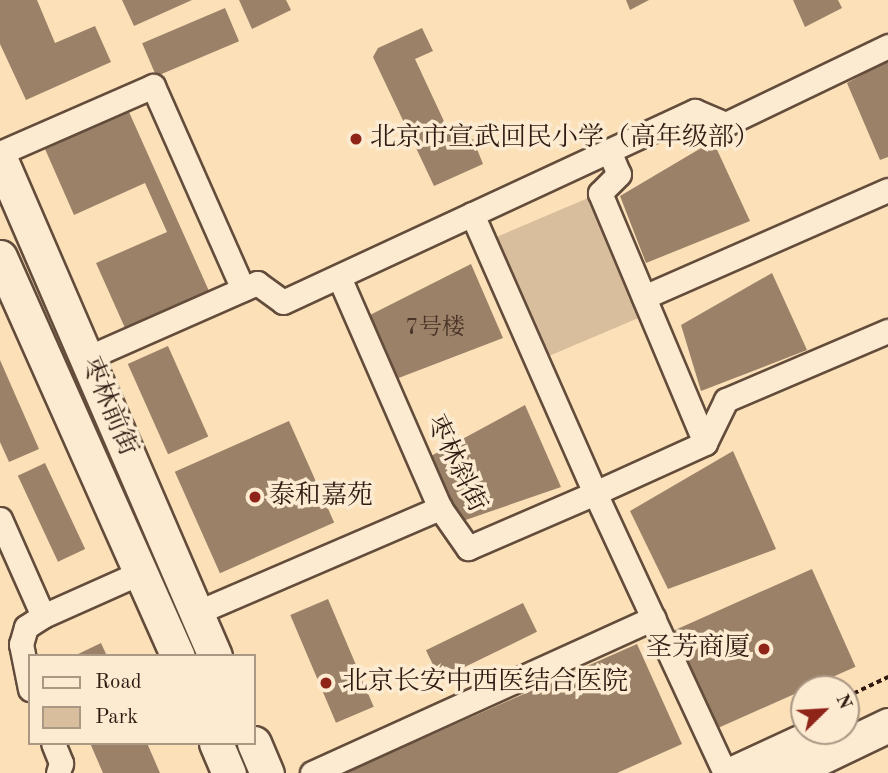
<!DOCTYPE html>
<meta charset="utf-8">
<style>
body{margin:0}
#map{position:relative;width:888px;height:773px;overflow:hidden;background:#fbe0b8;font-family:"Old Standard TT","Noto Serif SC",serif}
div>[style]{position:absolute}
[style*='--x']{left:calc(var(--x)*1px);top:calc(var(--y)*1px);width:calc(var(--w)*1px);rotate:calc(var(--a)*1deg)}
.green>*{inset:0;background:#d8be9c;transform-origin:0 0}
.building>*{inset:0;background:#9a8168;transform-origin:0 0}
.path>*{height:3.5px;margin-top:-1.75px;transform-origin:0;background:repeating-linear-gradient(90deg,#301a11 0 5px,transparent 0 8.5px)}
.roads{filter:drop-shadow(2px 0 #634c3b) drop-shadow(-2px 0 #634c3b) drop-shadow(0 2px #634c3b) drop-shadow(0 -2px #634c3b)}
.street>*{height:23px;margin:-11.5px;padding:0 11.5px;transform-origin:11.5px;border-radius:11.5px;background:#fcebd1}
.secondary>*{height:33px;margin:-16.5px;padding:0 16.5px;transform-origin:16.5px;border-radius:16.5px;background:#fcebd1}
.dots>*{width:19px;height:19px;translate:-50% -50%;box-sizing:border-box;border:4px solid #fcebd1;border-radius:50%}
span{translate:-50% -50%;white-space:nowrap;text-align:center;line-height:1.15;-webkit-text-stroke:7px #fcebd1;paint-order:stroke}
.number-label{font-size:23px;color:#4a3427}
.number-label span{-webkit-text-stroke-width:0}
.poi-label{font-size:26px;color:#301a11}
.left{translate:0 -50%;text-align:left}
.right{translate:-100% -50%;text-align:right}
.street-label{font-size:26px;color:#301a11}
.legend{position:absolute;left:28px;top:654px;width:228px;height:91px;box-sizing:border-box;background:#fcebd1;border:2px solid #aa9784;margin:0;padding:9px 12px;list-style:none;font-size:21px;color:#301a11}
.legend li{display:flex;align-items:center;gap:14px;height:35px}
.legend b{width:35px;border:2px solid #aa9784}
.north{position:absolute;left:790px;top:675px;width:70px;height:70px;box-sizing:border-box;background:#fcebd1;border:2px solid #aa9784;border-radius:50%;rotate:66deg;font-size:19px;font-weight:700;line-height:28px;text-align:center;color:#301a11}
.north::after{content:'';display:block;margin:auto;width:24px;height:32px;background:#8f2418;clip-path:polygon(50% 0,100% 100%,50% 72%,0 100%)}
</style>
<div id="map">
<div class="green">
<div style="left:600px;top:193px;width:130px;height:126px;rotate:67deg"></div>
</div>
<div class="building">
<div style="clip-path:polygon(0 0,37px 0,55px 43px,95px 26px,111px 62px,26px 100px,0 44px)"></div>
<div style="clip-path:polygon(122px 0,192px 0,134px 26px)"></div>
<div style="clip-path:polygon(239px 0,286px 0,291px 10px,252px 29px)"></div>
<div style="clip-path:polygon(626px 0,649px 0,630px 10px)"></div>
<div style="clip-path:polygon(793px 0,838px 0,842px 8px,805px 27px)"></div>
<div style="left:225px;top:8px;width:36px;height:90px;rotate:67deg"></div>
<div style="clip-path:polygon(422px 28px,433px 51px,415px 59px,456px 147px,473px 139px,483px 164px,434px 186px,373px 57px,378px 48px)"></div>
<div style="clip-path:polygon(888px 60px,888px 157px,880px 160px,847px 83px)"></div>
<div style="clip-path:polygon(129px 112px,209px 291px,125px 328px,96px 263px,167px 232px,145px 183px,74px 215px,45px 149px)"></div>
<div style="clip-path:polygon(713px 141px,750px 221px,646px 263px,620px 196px)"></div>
<div style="clip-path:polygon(471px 264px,503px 338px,396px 379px,366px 317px)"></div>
<div style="clip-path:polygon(772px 273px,807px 350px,701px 391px,681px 325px)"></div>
<div style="left:168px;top:346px;width:99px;height:44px;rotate:66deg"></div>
<div style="clip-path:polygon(0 360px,39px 449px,9px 462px,0 442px)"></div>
<div style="clip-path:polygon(525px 405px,561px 487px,457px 523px,431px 456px)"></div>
<div style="left:289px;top:421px;width:111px;height:125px;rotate:66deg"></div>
<div style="clip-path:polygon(733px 451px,776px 549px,668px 589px,630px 511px)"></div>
<div style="left:45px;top:463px;width:95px;height:30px;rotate:65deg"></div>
<div style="left:812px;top:569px;width:107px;height:153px;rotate:66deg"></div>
<div style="left:328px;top:599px;width:117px;height:41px;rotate:67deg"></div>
<div style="left:523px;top:603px;width:32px;height:108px;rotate:64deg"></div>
<div style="clip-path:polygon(101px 643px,107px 656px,74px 656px)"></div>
<div style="clip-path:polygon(637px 644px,682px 744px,617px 773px,345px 773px)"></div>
<div style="clip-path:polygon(90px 743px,147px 743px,160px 773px,103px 773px)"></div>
</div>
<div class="path">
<div style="--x:846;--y:697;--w:47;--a:-25.5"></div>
</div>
<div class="roads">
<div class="street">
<div style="--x:609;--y:151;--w:25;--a:67"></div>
<div style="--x:619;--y:174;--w:27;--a:135"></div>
<div style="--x:600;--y:193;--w:271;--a:67.2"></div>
<div style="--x:0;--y:153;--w:167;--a:-23.6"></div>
<div style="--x:153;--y:86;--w:222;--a:66.1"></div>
<div style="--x:339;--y:277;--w:252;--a:66.4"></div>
<div style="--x:440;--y:508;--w:49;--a:55"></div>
<div style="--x:468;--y:548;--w:138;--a:-23.4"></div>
<div style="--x:595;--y:493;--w:305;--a:-113.8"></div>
<div style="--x:644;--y:297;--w:266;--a:-23.7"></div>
<div style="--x:87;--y:358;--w:186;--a:-23.8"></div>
<div style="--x:257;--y:283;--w:32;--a:36"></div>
<div style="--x:283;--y:302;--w:454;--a:-24.9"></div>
<div style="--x:695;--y:111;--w:34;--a:23"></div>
<div style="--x:726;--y:124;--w:180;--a:-25.7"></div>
<div style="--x:0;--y:519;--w:106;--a:66.1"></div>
<div style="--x:43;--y:616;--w:20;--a:147"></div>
<div style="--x:26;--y:627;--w:18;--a:106"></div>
<div style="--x:21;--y:644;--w:46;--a:78.7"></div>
<div style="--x:196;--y:613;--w:266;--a:-23.3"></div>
<div style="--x:43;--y:616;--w:108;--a:-24"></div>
<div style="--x:53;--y:743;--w:22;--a:68"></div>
<div style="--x:61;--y:763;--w:10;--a:107"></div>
<div style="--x:312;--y:773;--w:375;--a:-24.4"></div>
<div style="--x:725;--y:773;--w:309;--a:-114.9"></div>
<div style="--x:595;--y:493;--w:121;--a:-24.4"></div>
<div style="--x:705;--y:443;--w:48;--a:-64"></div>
<div style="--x:726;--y:400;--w:176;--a:-23.1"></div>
</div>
<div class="secondary">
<div style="--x:0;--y:158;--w:542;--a:66.65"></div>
<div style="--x:0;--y:257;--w:437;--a:66"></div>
<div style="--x:216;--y:743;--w:33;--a:67"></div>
<div style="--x:254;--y:743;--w:33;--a:67"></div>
<div style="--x:733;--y:773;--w:90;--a:-24.9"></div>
<div style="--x:788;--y:773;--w:111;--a:-25.6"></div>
</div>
</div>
<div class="dots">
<div style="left:356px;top:139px;background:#8f2418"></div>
<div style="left:255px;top:497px;background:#8f2418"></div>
<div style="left:764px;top:649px;background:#8f2418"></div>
<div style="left:326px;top:683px;background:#8f2418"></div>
</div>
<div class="number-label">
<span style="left:435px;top:328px">7号楼</span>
</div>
<div class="poi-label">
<span class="left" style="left:370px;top:139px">北京市宣武回民小学（高年级部）</span>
<span class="left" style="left:269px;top:497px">泰和嘉苑</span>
<span class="right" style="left:750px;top:649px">圣芳商厦</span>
<span class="left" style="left:342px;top:683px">北京长安中西医结合医院</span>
</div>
<div class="street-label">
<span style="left:108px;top:407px;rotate:67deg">枣林前街</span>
<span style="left:455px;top:464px;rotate:64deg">枣林斜街</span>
</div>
<ul class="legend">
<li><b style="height:9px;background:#fcebd1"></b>Road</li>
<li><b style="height:19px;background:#d8be9c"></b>Park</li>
</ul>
<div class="north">N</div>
</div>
